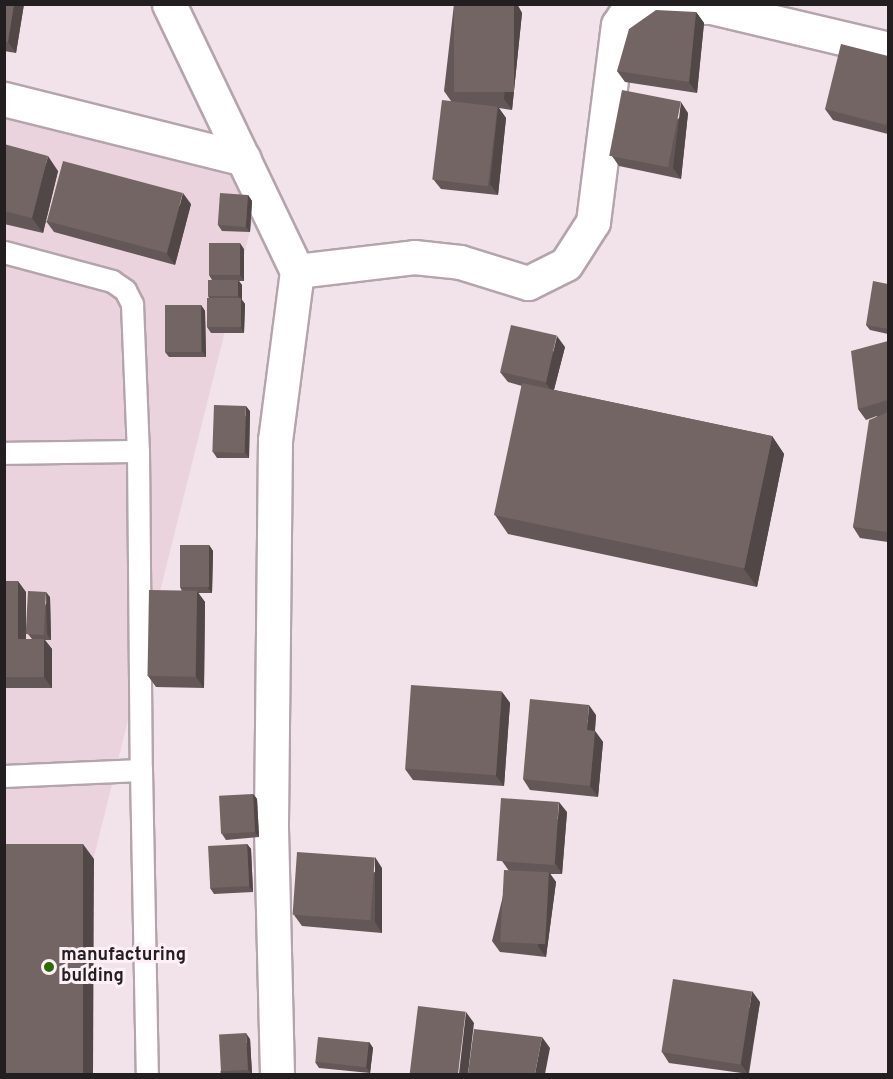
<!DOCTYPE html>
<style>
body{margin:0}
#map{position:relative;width:893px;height:1079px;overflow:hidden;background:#f2e2e9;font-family:Overpass,sans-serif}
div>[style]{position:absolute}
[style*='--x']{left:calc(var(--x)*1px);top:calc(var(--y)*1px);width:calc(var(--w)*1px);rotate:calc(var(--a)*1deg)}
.built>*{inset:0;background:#ebd3de;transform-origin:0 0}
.roads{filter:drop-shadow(2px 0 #b4a4ab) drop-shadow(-2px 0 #b4a4ab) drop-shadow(0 2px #b4a4ab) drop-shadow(0 -2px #b4a4ab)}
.lane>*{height:21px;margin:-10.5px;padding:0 10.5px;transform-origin:10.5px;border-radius:10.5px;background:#fff}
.street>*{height:33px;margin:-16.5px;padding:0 16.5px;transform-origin:16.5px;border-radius:16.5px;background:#fff}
.wall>*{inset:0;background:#645757}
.shaded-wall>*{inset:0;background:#514747}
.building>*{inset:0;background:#746565;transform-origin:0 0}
.dots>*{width:16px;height:16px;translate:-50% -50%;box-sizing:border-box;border:3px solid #fdf0f6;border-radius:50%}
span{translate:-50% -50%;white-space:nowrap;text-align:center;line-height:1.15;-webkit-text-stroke:6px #fdf0f6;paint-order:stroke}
.poi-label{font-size:18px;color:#231e20;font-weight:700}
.left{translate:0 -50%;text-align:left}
.frame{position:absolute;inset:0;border:6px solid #231e20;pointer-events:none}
</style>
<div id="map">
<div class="built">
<div style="left:5px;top:118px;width:265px;height:956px;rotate:14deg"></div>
</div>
<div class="roads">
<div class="lane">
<div style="--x:4;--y:252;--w:112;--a:15"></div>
<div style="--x:112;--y:281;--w:16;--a:35"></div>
<div style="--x:125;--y:290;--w:16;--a:63"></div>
<div style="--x:132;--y:304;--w:147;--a:87.7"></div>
<div style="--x:138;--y:451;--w:319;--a:89.5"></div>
<div style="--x:141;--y:770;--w:137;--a:177.5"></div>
<div style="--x:4;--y:453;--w:134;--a:-0.9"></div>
<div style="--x:141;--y:770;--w:304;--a:88.9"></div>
</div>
<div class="street">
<div style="--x:169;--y:4;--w:296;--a:64.4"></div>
<div style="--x:297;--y:271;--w:170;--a:97.4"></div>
<div style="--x:275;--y:440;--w:389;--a:90.6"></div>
<div style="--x:271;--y:829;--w:245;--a:88.6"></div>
<div style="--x:4;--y:99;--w:247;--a:14"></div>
<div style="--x:297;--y:271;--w:118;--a:-6.8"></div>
<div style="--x:414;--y:257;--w:46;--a:6.2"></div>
<div style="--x:460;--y:262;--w:71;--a:17.2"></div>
<div style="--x:528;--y:283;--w:42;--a:-26.6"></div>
<div style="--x:566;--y:264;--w:50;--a:-57.3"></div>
<div style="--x:593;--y:222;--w:199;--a:-82.8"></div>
<div style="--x:618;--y:25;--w:24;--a:-57"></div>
<div style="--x:631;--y:5;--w:80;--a:1.4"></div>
<div style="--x:711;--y:7;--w:182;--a:13.3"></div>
</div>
</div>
<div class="wall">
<div style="clip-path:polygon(4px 4px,24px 4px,16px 53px,4px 51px)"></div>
<div style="clip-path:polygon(454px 4px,517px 4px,522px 13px,512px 110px,499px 108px,506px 118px,498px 195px,441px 189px,433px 179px,451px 101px,444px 91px)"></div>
<div style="clip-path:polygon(696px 12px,704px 23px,697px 93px,625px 82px,617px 71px)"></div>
<div style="clip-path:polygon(888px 56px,888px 134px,833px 120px,825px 109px)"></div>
<div style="clip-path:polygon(688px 113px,681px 179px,619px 166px,612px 156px)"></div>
<div style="clip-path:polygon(4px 144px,58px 171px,43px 233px,4px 224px)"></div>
<div style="clip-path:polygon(248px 195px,252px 201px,250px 232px,222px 231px,218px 225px)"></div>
<div style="clip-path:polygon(191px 204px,175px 265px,54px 232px,46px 221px)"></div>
<div style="clip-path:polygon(244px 249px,244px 281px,239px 281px,242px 285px,242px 300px,245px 304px,244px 333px,211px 333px,207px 327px,209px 298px,208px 296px,212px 280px,209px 275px)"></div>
<div style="clip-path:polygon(888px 284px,888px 334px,870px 330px,866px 325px)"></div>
<div style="clip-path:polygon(201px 305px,205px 311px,206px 357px,169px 357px,165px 352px)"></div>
<div style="clip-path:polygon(888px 341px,888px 542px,860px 538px,853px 527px,877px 416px,866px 420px,858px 409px)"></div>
<div style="clip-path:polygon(565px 347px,554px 390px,772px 436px,784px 454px,757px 587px,508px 534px,495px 515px,522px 386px,508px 382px,500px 372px)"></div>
<div style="clip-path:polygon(250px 411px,249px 458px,217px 458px,213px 452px)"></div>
<div style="clip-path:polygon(209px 545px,213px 551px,212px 593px,198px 593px,205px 602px,204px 688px,156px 687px,148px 676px,182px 591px,180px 587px)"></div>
<div style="clip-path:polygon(4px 581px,26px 592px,26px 639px,32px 639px,28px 634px,50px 597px,51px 640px,45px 640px,52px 649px,52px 688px,4px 688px)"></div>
<div style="clip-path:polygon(502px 692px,510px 703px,504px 786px,413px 780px,405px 769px)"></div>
<div style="clip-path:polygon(596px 715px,595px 731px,603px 742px,598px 797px,530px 790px,523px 779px)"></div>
<div style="clip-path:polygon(253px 794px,257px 799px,259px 837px,226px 840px,222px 834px)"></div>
<div style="clip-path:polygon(567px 812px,562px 874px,550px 874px,556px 882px,546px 957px,500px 952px,492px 941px,509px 871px,502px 861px)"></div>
<div style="clip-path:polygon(247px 844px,251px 849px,253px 892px,214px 894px,210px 888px)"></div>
<div style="clip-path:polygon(382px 868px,382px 933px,302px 926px,294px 915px)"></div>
<div style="clip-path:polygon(760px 1002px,749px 1074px,669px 1063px,662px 1052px)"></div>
<div style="clip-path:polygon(250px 1039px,252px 1074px,222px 1074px,220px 1072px)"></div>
<div style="clip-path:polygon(369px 1042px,373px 1048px,370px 1073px,319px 1068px,315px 1062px)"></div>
</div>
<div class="shaded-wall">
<div style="clip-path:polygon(14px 4px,24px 4px,16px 53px,8px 42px)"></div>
<div style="clip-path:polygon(514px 4px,517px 4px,522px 13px,512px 110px,504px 99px)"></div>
<div style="clip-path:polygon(696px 12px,704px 23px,697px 93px,689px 82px)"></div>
<div style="clip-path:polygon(681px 102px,688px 113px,681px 179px,673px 168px)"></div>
<div style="clip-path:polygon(498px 107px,506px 118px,498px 195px,490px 184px)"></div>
<div style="clip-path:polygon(48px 156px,58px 171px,43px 233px,32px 218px)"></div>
<div style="clip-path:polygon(183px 193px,191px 204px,175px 265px,167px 254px)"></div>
<div style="clip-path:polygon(248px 195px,252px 201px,250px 232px,246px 227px)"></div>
<div style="clip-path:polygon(240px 243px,244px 249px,244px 281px,240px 275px)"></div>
<div style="clip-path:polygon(238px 280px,242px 285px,242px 300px,245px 304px,244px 333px,240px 327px,241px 299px,238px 296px)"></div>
<div style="clip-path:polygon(201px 305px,205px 311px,206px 357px,202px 351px)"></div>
<div style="clip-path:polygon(557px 336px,565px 347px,553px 393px,546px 383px)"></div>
<div style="clip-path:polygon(246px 406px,250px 411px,249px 458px,245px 452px)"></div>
<div style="clip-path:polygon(772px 436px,784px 454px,757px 587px,744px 569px)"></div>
<div style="clip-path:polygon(209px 545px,213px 551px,212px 593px,208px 588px)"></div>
<div style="clip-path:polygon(18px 581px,26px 592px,26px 650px,18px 639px)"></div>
<div style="clip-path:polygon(197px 591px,205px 602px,204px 688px,196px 677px)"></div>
<div style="clip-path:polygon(46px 592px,50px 597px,51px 640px,47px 634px)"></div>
<div style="clip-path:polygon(44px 639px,52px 649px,52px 688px,44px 677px)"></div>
<div style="clip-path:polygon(502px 692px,510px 703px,504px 786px,496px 776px)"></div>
<div style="clip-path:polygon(589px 705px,596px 715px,594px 741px,587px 730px)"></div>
<div style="clip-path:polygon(595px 731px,603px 742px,598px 797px,590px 786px)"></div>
<div style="clip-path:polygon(253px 794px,257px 799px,259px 837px,255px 832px)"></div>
<div style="clip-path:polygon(559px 802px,567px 812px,562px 874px,555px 863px)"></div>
<div style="clip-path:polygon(83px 844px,94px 859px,93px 1074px,83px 1074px)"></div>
<div style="clip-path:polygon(247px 844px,251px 849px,253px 892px,249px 886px)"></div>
<div style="clip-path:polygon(375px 857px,382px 868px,382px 933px,375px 922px)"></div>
<div style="clip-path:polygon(549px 872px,556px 882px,546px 957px,538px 946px)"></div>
<div style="clip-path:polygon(752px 991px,760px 1002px,748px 1074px,741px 1064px)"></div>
<div style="clip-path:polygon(466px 1012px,474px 1023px,468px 1074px,459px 1074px)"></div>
<div style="clip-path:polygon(246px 1033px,250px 1039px,252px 1074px,248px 1070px)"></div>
<div style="clip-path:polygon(542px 1037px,550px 1048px,545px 1074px,535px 1074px)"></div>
<div style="clip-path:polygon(369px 1042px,373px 1048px,370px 1073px,366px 1067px)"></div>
</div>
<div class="building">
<div style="clip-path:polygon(4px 4px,14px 4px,8px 42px,4px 41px)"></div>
<div style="left:454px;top:4px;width:60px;height:88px"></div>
<div style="clip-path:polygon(656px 10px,696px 12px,689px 82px,617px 71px,629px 29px)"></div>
<div style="clip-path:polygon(841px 44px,888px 56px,888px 116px,886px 125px,825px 109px)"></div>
<div style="left:622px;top:90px;width:60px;height:67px;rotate:11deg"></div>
<div style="left:442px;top:100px;width:56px;height:80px;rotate:7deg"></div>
<div style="clip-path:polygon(4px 144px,48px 156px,32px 218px,4px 211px)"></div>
<div style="left:63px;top:161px;width:124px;height:62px;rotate:15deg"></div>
<div style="left:220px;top:193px;width:28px;height:32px;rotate:4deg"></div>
<div style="left:209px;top:243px;width:31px;height:32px"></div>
<div style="left:208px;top:280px;width:30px;height:16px"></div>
<div style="clip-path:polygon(873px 281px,888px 284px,888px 329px,866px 325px)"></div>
<div style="left:207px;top:298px;width:34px;height:29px"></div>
<div style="left:165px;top:305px;width:36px;height:47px"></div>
<div style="left:511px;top:325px;width:47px;height:48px;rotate:13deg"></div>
<div style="clip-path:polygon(888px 341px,888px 400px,858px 409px,851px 351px)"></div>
<div style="left:522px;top:383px;width:256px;height:135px;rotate:12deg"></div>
<div style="left:214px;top:405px;width:32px;height:47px;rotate:2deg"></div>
<div style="clip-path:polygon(888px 412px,888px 532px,853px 527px,869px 420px)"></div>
<div style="left:180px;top:545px;width:29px;height:42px"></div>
<div style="clip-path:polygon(4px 581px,18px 581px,18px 639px,44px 639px,44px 677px,4px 677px)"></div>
<div style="left:149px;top:590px;width:48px;height:86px;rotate:1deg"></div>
<div style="left:28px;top:591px;width:18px;height:43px;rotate:3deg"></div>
<div style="left:411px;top:685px;width:91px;height:84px;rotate:4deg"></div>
<div style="clip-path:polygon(530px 699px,589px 705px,587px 730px,595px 731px,590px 786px,523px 779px)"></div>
<div style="left:253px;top:794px;width:38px;height:34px;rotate:87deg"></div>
<div style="left:501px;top:798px;width:58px;height:63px;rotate:4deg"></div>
<div style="left:4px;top:844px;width:79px;height:230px"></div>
<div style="left:247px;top:844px;width:42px;height:39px;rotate:87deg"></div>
<div style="left:297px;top:852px;width:78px;height:63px;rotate:4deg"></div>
<div style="left:504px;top:870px;width:45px;height:72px;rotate:3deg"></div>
<div style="left:673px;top:979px;width:80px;height:74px;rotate:9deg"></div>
<div style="left:418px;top:1006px;width:48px;height:69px;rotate:7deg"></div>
<div style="clip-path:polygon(474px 1029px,542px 1037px,535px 1074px,468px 1074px)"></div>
<div style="left:246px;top:1033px;width:37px;height:27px;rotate:87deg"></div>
<div style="left:318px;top:1037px;width:51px;height:25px;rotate:6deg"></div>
</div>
<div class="dots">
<div style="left:49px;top:967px;background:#2d6c00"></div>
</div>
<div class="poi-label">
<span class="left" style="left:61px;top:967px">manufacturing<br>bulding</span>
</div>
<div class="frame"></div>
</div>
